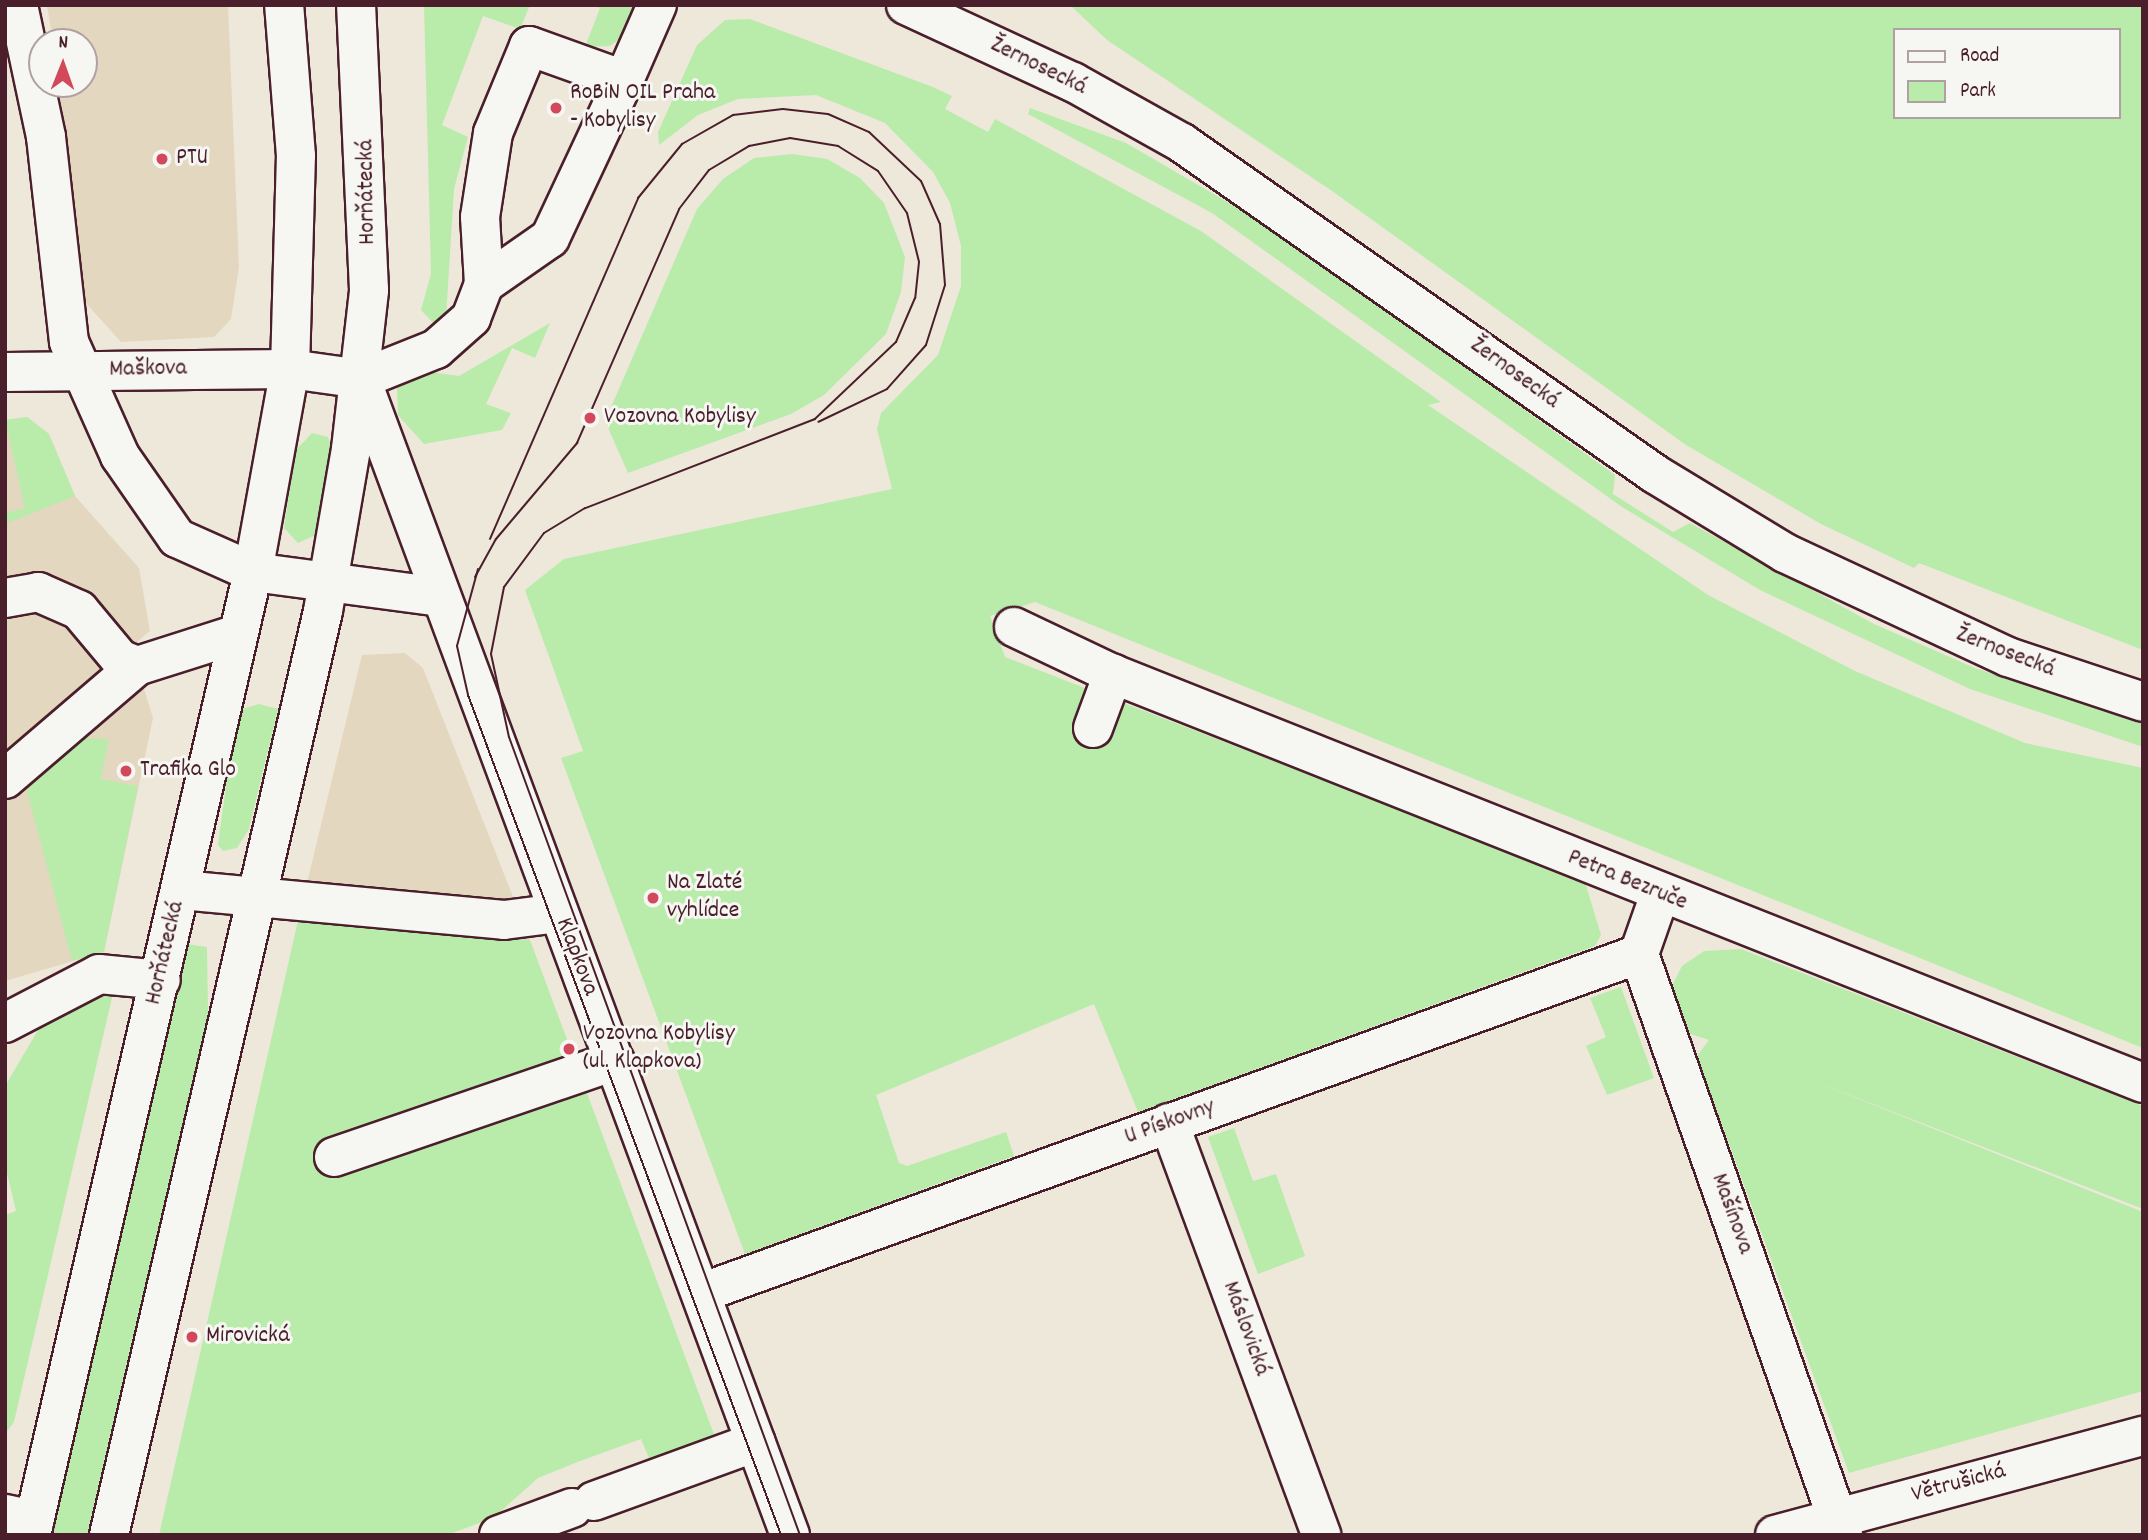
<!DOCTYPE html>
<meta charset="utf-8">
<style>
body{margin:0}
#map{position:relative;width:2148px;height:1540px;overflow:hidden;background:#eee8db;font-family:Dekko,sans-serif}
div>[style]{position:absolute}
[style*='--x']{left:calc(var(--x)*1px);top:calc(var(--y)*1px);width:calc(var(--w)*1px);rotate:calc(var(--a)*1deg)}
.built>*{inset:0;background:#e4d7c0}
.green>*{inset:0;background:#b9ebab}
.roads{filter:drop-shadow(2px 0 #4a1f2b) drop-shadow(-2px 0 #4a1f2b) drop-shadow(0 2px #4a1f2b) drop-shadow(0 -2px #4a1f2b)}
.minor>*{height:38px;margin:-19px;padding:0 19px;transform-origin:19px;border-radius:19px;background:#f6f6f2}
.major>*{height:38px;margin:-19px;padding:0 19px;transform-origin:19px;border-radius:19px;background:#f6f6f2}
.tram>*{height:2px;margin:-1px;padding:0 1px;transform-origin:1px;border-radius:1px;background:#4a1f2b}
.dots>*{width:19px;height:19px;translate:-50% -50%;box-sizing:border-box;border:4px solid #f6f6f2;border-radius:50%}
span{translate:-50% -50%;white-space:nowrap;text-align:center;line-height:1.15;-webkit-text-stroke:6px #f6f6f2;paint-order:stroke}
.street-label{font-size:24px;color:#4a1f2b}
.poi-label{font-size:24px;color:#4a1f2b}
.left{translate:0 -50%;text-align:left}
.frame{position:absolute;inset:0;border:7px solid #4a1f2b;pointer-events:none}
.legend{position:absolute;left:1893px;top:28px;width:228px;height:91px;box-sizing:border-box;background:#f6f6f2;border:2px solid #b1a0a2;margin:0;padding:9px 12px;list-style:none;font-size:21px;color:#4a1f2b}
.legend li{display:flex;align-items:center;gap:14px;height:35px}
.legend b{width:35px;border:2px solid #b1a0a2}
.north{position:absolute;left:28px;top:28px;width:70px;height:70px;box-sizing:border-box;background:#f6f6f2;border:2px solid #b1a0a2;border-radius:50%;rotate:1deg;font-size:19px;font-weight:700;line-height:28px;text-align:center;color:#4a1f2b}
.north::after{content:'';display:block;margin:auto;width:24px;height:32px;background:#d1495b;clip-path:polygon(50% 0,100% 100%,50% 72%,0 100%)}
</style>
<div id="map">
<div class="built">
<div style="clip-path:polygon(47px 5px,228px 5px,239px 267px,231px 319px,214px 337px,121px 342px,76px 292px,58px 84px,84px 84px,84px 42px,53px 42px)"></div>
<div style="clip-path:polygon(27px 417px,49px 434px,75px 496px,139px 568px,150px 631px,138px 641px,137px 666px,153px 718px,104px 952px,5px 981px,5px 420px)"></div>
<div style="clip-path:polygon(405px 653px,423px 668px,530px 940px,299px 916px,362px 655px)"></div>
</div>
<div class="green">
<div style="clip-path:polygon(424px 5px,530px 5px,520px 29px,483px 16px,442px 125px,468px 137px,454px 189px,446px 318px,439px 329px,421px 310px,431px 274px)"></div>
<div style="clip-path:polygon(594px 5px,636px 5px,622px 37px,610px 46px,585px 47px,600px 8px)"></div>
<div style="clip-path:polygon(evenodd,1070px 5px,2143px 5px,2143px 650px,1919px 563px,1914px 568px,1821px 524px,1686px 445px,1332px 191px,1107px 40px,1070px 5px,1894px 30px,2118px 30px,2118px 117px,1894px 117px,1894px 30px)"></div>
<div style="clip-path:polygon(750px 19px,933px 87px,952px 96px,945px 109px,988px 132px,995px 119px,1201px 231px,1441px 402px,1428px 405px,1708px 595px,1855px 671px,2025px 743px,2143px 768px,2143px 1048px,1035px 602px,990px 616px,1005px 657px,1585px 882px,1601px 935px,1595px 946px,1138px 1112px,1094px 1004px,876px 1095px,899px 1163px,907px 1166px,1006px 1132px,1014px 1156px,745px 1254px,561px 758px,583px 751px,525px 590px,564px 559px,892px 489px,877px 429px,881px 413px,938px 355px,961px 286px,961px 246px,950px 203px,933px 172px,885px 123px,816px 95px,738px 99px,698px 115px,659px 145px,658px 132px,697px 45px,725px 20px)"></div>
<div style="clip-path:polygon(1030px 108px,1126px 143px,1272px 228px,1615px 475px,1613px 494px,1673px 532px,1690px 523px,1874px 624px,1975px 668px,2143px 723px,2143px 747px,1970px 689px,1760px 590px,1622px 507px,1212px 213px,1028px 114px)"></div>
<div style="clip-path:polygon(792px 154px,827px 159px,860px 178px,884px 203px,905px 257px,901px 292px,886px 334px,824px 395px,791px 414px,628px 473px,605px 421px,697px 209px,723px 179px,754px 158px)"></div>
<div style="clip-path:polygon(550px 323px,535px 358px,512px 348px,486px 404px,511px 413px,502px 430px,424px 444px,398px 415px,397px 388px,430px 372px,459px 376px)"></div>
<div style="clip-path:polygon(27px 417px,49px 434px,75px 496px,5px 524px,5px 513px,25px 508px,5px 420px)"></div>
<div style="clip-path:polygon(312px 433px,328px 437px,332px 450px,318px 534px,298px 543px,284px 528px,296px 450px)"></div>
<div style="clip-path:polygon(259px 704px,278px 709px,249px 829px,237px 848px,223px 851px,218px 845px,231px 749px,242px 709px)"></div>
<div style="clip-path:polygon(83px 738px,109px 739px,101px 779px,138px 786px,104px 952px,72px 961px,25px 784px)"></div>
<div style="clip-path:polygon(299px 916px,530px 940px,715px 1437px,651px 1463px,641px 1439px,580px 1461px,538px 1478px,493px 1518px,447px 1535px,159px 1535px)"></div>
<div style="clip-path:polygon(187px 944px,207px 947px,208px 1014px,87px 1535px,51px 1535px)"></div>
<div style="clip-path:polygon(1741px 949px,2143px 1106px,2143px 1209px,1811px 1080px,2143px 1212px,2143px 1391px,1849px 1473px,1697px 1056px,1709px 1040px,1687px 1033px,1669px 992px,1682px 966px,1704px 951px)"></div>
<div style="clip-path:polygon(1621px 987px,1654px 1078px,1607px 1095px,1586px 1046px,1606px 1037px,1590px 998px)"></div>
<div style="clip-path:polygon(114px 989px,14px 1422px,5px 1434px,5px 1215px,16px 1211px,5px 1165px,5px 1086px,44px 1020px,58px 1008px)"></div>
<div style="clip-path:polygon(1234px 1128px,1253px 1181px,1276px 1174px,1305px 1256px,1258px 1274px,1208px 1137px)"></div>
</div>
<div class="roads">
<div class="minor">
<div style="--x:18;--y:5;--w:135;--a:78"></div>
<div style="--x:46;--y:137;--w:206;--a:83.6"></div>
<div style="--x:69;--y:342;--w:125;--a:65.9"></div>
<div style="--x:120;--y:456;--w:100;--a:55.2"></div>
<div style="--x:177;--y:538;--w:83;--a:24.1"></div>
<div style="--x:253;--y:572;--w:189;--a:7.6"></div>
<div style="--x:906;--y:5;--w:184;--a:24.8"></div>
<div style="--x:1073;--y:82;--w:125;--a:29.2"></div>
<div style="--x:1182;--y:143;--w:577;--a:34.98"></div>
<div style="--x:1655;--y:474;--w:152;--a:31.3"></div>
<div style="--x:1785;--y:553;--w:246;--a:25"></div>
<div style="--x:2008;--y:657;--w:142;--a:18.4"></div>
<div style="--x:484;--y:284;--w:80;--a:-34.9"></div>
<div style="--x:550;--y:238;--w:174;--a:-64.9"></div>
<div style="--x:5;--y:372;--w:285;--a:-0.6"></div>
<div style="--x:290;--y:369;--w:72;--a:8"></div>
<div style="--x:361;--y:379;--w:1233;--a:69.64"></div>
<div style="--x:361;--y:379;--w:81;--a:-21.8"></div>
<div style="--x:436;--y:349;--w:47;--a:-41.5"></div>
<div style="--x:471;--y:318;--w:36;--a:-69"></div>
<div style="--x:484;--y:284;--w:67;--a:-93.4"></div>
<div style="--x:480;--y:217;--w:85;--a:-81.2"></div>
<div style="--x:493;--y:133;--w:94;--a:-67.5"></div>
<div style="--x:529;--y:46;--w:101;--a:19.7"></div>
<div style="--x:624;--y:80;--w:82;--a:-66.3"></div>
<div style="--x:5;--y:598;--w:34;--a:-10"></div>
<div style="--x:38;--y:592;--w:45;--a:23.7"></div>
<div style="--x:79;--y:610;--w:64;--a:50.1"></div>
<div style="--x:120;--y:659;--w:18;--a:22"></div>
<div style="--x:137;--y:666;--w:106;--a:-17.6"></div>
<div style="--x:1014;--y:627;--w:110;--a:25.4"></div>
<div style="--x:1113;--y:674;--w:1108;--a:21.66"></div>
<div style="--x:1093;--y:728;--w:58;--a:-69.7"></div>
<div style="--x:5;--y:779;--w:174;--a:-40.6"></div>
<div style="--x:181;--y:890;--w:324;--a:5.3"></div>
<div style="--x:504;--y:920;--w:55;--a:-7.3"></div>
<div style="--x:1660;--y:894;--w:64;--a:109.3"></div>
<div style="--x:1639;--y:954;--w:616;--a:70.65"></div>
<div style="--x:5;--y:1023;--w:106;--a:-27.5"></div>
<div style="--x:99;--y:974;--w:62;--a:5.5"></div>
<div style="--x:1169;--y:1123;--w:439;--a:69.7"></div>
<div style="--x:334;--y:1157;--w:297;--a:-18.9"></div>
<div style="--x:701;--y:1293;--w:997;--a:-19.87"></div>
<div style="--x:594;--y:1501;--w:172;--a:-20"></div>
<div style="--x:5;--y:1514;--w:30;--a:12"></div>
<div style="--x:499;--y:1535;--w:78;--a:-20.3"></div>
<div style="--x:1775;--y:1535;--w:381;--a:-15.1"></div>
</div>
<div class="major">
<div style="--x:31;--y:1535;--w:988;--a:-77.02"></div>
<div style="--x:253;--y:572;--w:206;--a:-79.7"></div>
<div style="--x:290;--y:369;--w:213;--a:-88.4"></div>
<div style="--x:296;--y:156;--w:151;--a:-94.5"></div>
<div style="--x:109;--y:1535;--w:948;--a:-76.96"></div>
<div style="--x:323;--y:611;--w:164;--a:-80.2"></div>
<div style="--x:351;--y:449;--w:160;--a:-83.5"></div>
<div style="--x:369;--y:290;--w:285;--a:-92.6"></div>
</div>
</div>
<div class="tram">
<div style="--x:490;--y:539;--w:372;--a:-66.5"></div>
<div style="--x:638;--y:198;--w:70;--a:-50.8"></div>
<div style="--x:682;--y:144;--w:59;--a:-29.6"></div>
<div style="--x:733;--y:115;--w:50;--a:-6.8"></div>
<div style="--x:783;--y:109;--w:45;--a:6.3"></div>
<div style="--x:828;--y:114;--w:45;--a:23.7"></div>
<div style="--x:869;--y:132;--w:71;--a:43.3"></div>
<div style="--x:921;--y:181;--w:47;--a:66.2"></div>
<div style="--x:940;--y:224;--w:61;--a:85.3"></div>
<div style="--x:945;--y:285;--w:63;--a:107.6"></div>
<div style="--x:926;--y:345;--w:59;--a:131.6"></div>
<div style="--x:887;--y:389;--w:76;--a:154.4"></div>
<div style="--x:478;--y:569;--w:80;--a:105.3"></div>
<div style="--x:457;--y:646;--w:50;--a:77.3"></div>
<div style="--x:468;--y:695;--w:896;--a:69.56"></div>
<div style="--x:475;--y:577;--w:43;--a:-61.1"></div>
<div style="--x:496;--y:539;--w:126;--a:-49.8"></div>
<div style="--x:577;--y:443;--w:255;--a:-66.4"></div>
<div style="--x:679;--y:209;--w:49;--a:-52.4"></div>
<div style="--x:709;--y:170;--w:47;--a:-31"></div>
<div style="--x:749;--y:146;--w:42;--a:-11"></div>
<div style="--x:790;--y:138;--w:49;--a:9.5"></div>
<div style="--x:838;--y:146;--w:47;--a:32"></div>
<div style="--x:878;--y:171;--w:51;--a:55.4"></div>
<div style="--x:907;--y:213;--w:50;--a:76.2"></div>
<div style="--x:919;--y:262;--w:36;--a:96"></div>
<div style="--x:915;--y:298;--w:48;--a:113.4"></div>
<div style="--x:896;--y:342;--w:112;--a:136.5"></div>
<div style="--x:815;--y:419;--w:247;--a:158.8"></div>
<div style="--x:585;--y:508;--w:48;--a:148.6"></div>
<div style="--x:544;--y:533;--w:67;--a:126.5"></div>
<div style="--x:504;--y:587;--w:68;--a:101"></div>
<div style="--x:491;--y:654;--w:85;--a:77.8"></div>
<div style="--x:509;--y:737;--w:849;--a:69.97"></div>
</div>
<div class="dots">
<div style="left:556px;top:108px;background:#d1495b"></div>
<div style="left:162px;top:159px;background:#d1495b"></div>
<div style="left:590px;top:418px;background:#d1495b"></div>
<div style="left:126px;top:771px;background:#d1495b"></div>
<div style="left:653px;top:898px;background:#d1495b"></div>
<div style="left:569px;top:1049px;background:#d1495b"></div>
<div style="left:192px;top:1337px;background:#d1495b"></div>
</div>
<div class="street-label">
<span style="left:1038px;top:67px;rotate:26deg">Žernosecká</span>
<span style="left:368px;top:192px;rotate:-91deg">Horňátecká</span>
<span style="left:148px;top:370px;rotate:-1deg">Maškova</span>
<span style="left:1514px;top:374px;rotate:36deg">Žernosecká</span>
<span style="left:2005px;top:653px;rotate:21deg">Žernosecká</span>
<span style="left:1627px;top:881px;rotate:22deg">Petra Bezruče</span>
<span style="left:166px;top:953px;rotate:-77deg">Horňátecká</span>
<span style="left:576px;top:957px;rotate:69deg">Klapkova</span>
<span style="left:1170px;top:1123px;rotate:-20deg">U Pískovny</span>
<span style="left:1731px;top:1214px;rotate:70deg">Mašínova</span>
<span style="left:1245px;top:1329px;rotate:70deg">Máslovická</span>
<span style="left:1959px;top:1484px;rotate:-15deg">Větrušická</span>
</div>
<div class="poi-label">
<span class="left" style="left:570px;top:108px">RoBiN OIL Praha<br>- Kobylisy</span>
<span class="left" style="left:176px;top:159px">PTU</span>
<span class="left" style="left:604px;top:418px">Vozovna Kobylisy</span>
<span class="left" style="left:140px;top:771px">Trafika Glo</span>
<span class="left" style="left:667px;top:898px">Na Zlaté<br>vyhlídce</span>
<span class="left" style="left:583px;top:1049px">Vozovna Kobylisy<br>(ul. Klapkova)</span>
<span class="left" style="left:206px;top:1337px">Mirovická</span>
</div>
<div class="frame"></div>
<ul class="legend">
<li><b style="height:9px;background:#f6f6f2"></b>Road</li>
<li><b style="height:19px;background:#b9ebab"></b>Park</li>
</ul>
<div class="north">N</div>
</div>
